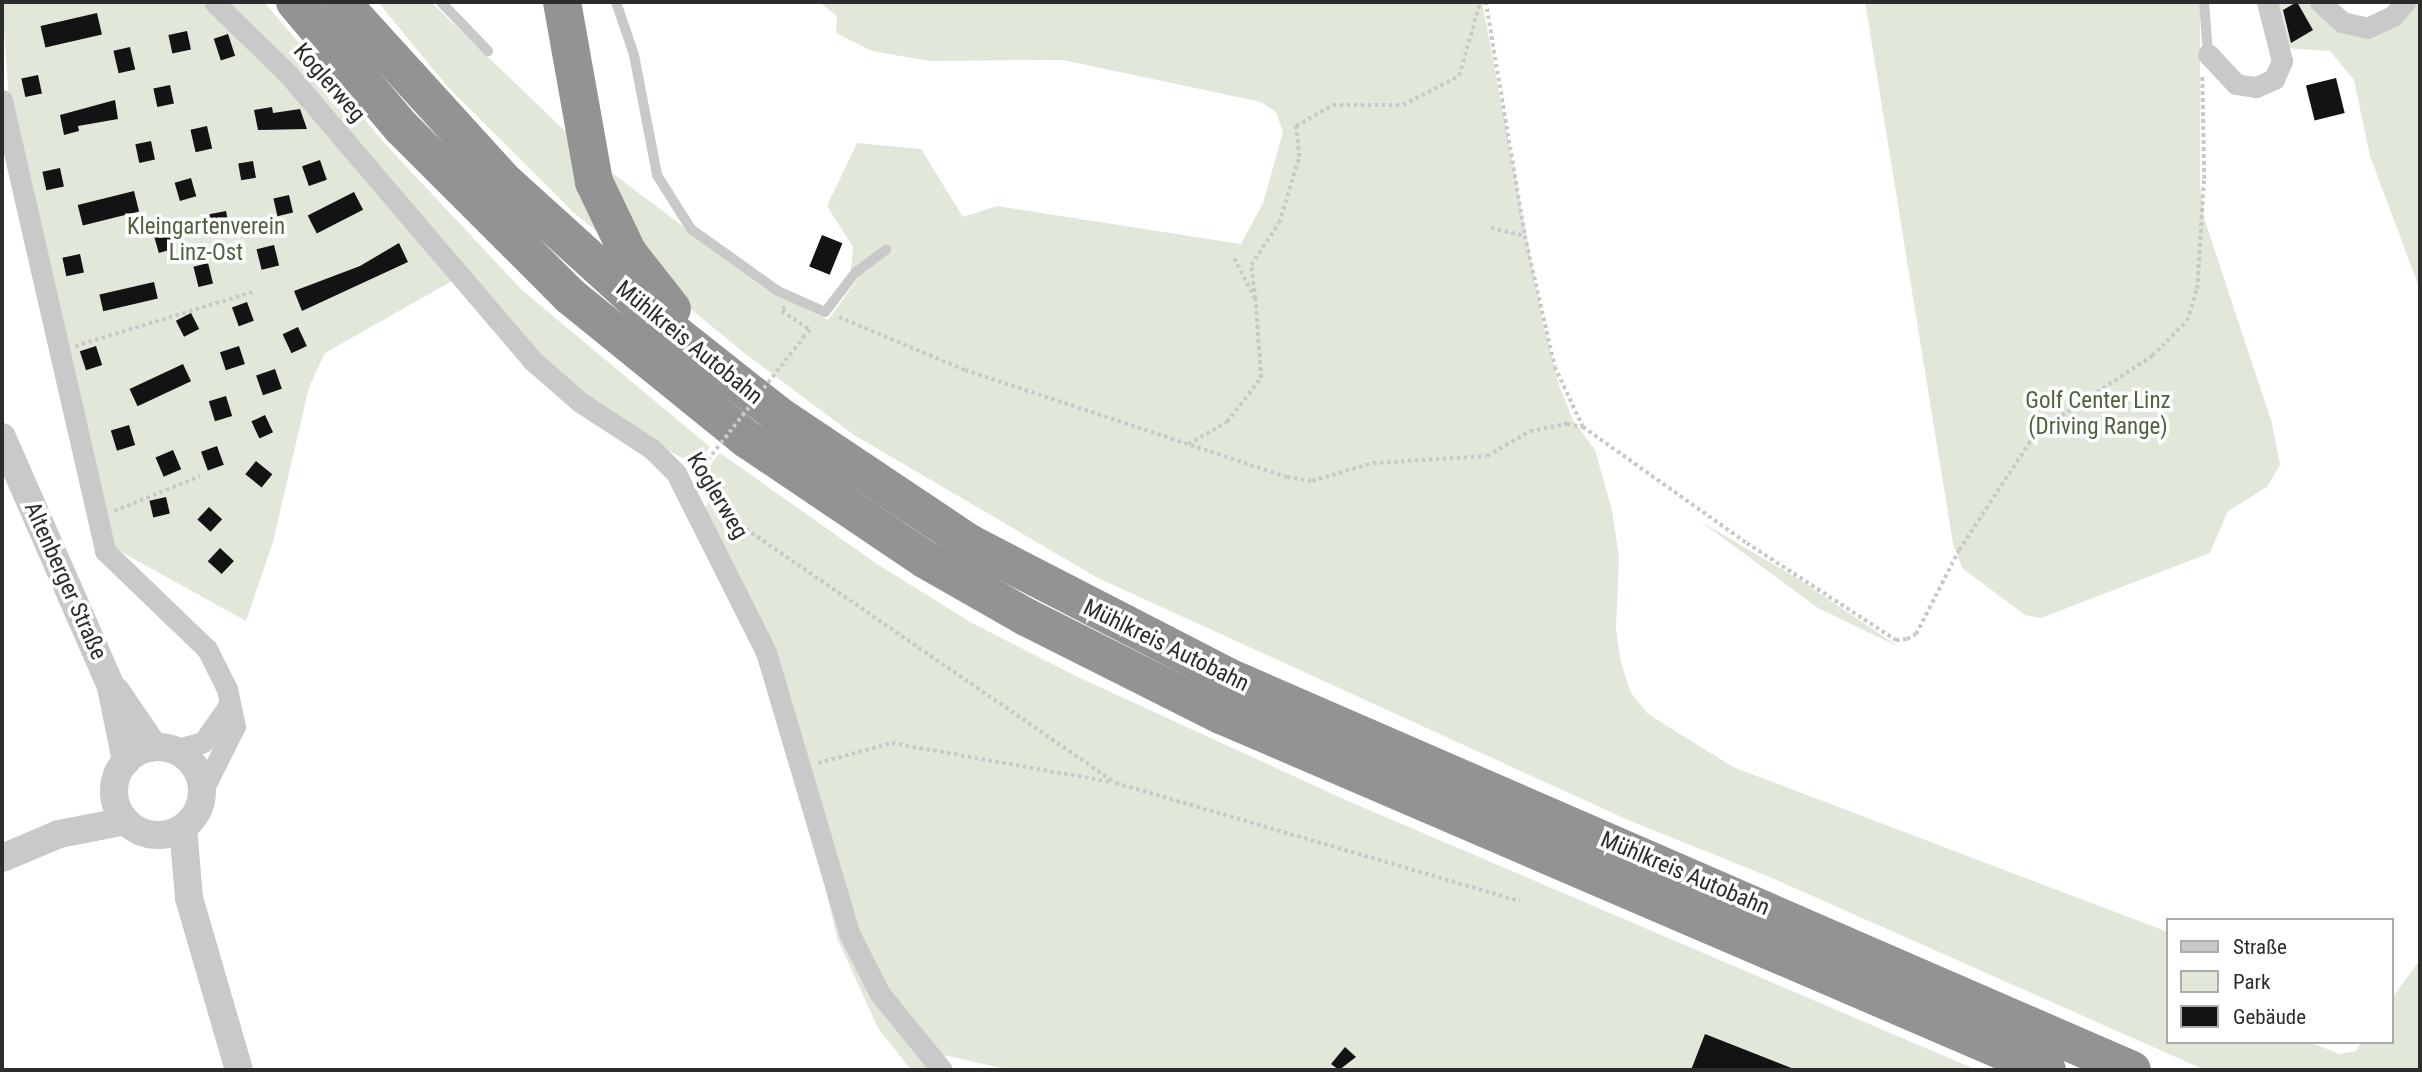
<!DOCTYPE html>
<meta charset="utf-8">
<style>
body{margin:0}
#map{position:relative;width:2422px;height:1072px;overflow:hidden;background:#fff;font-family:"Roboto Condensed",sans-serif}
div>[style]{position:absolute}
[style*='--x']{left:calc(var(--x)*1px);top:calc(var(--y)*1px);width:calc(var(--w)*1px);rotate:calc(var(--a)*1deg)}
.green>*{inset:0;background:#e1e8da}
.building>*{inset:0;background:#131313;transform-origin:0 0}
.path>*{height:3.5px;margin-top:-1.75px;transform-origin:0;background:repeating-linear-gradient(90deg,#c9c9c9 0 3.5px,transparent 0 7px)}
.service>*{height:10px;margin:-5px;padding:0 5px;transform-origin:5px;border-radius:5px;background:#c9c9c9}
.minor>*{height:21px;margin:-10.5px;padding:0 10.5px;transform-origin:10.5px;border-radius:10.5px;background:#c9c9c9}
.tertiary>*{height:28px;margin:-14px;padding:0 14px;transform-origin:14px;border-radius:14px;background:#c9c9c9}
.tertiary>.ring{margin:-14px;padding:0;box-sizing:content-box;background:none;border:28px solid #c9c9c9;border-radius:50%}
.motorway>*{height:38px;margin:-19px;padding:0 19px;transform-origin:19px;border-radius:19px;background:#939393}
.path-bridge>*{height:3.5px;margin-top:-1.75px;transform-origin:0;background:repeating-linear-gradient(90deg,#c9c9c9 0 3.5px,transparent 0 7px)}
span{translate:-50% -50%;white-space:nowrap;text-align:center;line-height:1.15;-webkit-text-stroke:7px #fff;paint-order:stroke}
.street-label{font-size:23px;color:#2c2c2c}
.park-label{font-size:23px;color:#4e633d}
.frame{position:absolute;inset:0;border:4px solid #2c2c2c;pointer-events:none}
.legend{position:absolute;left:2166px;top:918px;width:228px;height:126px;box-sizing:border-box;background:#fff;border:2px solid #ababab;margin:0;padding:9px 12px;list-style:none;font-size:21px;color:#2c2c2c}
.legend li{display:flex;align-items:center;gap:14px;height:35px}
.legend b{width:35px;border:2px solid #ababab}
</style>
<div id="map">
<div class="green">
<div style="clip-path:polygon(2px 2px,200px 2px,240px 34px,452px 281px,325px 353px,309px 387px,273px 542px,246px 621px,116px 549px,9px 102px)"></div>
<div style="clip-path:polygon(226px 2px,264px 2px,388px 147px,522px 290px,710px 447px,695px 465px,633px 431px,561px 380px)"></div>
<div style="clip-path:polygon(378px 2px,431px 2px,595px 160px,762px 286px,828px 320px,859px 277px,851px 269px,853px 247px,827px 206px,857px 143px,921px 149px,963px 217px,997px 206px,1241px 244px,1263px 203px,1283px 132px,1276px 112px,1261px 102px,1063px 60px,929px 61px,872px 51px,836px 33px,837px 16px,819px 2px,1482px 2px,1543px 322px,1559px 385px,1573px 420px,1595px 450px,1612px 510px,1619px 557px,1616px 629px,1621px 663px,1631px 693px,1648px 714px,1733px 767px,2168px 932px,2168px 1042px,2310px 1042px,2339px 1054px,2356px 1051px,2361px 1042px,2392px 1042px,2392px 998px,2420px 960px,2420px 1070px,2205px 1070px,1772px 878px,1628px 820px,1098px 578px,854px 435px,743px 352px,573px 212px,446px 85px)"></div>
<div style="clip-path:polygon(1865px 2px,2200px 2px,2200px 186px,2205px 221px,2272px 423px,2280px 465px,2267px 487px,2228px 511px,2210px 553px,2041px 618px,2025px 615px,1962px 568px,1953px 544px)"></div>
<div style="clip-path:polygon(2270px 2px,2313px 2px,2344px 29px,2420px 2px,2420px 290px,2370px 156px,2354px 80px,2330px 51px,2285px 48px)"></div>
<div style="clip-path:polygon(720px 453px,877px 564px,972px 623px,1080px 678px,1348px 801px,1977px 1070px,1010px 1070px,930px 1052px,875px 977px,704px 509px,714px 494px,704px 471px)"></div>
<div style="clip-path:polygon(1700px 521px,1800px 580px,1899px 647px,1818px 608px)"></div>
<div style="clip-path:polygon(812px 831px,837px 915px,936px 1070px,911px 1070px,878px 1028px,837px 938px)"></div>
</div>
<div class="building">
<div style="clip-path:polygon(2297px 2px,2313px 30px,2291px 43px,2283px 10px)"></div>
<div style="left:97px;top:13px;width:22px;height:58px;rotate:77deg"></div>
<div style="left:187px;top:31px;width:19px;height:19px;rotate:78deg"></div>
<div style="left:228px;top:34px;width:23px;height:15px;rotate:72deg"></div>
<div style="left:130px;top:47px;width:23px;height:17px;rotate:77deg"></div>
<div style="left:38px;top:75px;width:19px;height:17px;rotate:78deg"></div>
<div style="left:2336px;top:78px;width:36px;height:31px;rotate:76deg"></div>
<div style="left:170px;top:85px;width:19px;height:17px;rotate:78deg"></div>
<div style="clip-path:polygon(115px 100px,118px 119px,78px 126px,79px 131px,64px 135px,60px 115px)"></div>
<div style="clip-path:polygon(272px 107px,273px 113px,300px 109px,307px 129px,258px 130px,254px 110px)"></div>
<div style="left:207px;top:126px;width:23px;height:17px;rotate:77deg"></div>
<div style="left:151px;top:141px;width:19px;height:16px;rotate:78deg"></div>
<div style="left:320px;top:160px;width:21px;height:19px;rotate:71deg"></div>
<div style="left:253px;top:161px;width:17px;height:15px;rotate:80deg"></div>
<div style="left:60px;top:168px;width:19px;height:18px;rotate:78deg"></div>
<div style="left:191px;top:178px;width:19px;height:17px;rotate:74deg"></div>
<div style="left:134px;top:191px;width:21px;height:58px;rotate:76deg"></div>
<div style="left:354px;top:192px;width:20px;height:52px;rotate:63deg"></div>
<div style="left:289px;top:195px;width:18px;height:16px;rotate:77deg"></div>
<div style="left:226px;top:211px;width:20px;height:17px;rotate:79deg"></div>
<div style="left:170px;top:230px;width:19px;height:17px;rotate:74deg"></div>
<div style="left:822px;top:235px;width:22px;height:34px;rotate:22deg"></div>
<div style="clip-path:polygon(399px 243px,408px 262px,302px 311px,294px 291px,360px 266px)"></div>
<div style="left:274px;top:245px;width:21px;height:18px;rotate:76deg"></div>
<div style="left:80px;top:254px;width:19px;height:18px;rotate:78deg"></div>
<div style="left:208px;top:263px;width:21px;height:15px;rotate:76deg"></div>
<div style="left:154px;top:282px;width:17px;height:56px;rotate:77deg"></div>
<div style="left:247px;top:302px;width:20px;height:16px;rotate:70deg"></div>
<div style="left:191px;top:313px;width:18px;height:17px;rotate:63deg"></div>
<div style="left:298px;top:327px;width:21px;height:17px;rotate:65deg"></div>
<div style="left:96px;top:346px;width:20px;height:17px;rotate:72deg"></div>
<div style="left:239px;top:346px;width:19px;height:20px;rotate:72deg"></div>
<div style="left:183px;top:364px;width:19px;height:59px;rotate:65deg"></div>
<div style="left:275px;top:369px;width:21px;height:20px;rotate:71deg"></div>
<div style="left:226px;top:396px;width:21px;height:18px;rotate:73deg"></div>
<div style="left:265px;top:415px;width:19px;height:15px;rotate:65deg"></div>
<div style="left:129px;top:425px;width:21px;height:19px;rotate:73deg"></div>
<div style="left:217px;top:446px;width:20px;height:17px;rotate:70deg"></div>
<div style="left:173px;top:450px;width:21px;height:19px;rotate:67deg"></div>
<div style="left:256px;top:461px;width:21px;height:17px;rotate:39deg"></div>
<div style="left:166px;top:497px;width:17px;height:17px;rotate:77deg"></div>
<div style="left:209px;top:507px;width:18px;height:17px;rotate:43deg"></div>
<div style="left:220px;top:548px;width:19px;height:18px;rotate:43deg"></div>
<div style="clip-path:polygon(1705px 1034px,1794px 1069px,1794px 1070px,1691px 1070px)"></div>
<div style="clip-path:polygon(1345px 1047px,1356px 1057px,1339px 1070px,1331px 1064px)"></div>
</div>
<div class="path">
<div style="--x:1486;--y:2;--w:237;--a:80.5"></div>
<div style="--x:1525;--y:236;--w:134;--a:77.1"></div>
<div style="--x:1555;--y:367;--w:66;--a:65"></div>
<div style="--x:1491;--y:228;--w:35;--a:13"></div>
<div style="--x:1255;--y:299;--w:34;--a:-97"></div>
<div style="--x:1251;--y:265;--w:50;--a:-56.3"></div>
<div style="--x:1279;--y:223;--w:69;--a:-73.1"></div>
<div style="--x:1299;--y:157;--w:31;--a:-96"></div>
<div style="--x:1296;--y:126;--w:43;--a:-29.6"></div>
<div style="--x:1333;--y:105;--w:70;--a:0"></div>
<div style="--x:1403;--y:105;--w:63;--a:-27.4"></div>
<div style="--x:1459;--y:76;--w:77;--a:-74.2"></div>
<div style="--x:785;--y:307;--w:5;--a:127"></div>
<div style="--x:782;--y:311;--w:34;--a:34"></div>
<div style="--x:810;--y:330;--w:11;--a:131"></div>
<div style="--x:839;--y:317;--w:137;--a:22.8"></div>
<div style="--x:965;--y:370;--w:339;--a:18.4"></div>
<div style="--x:1287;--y:477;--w:25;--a:9"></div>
<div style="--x:1312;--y:481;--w:64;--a:-16.4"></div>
<div style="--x:1373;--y:463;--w:114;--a:-3.5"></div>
<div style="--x:1487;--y:456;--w:50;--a:-30.2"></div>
<div style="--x:1530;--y:431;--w:38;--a:-11"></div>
<div style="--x:1567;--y:424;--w:16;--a:11"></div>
<div style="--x:1583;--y:427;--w:201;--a:35.3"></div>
<div style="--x:1747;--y:543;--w:178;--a:33.1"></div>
<div style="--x:1896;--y:640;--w:11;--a:-5"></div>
<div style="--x:1907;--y:639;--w:10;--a:-29"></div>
<div style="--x:1916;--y:634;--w:94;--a:-62.9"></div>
<div style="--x:1959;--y:550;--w:128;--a:-56.8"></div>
<div style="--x:2029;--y:443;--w:29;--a:-44"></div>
<div style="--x:2050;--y:423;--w:122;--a:-33.3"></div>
<div style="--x:2152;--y:356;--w:49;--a:-45"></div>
<div style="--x:2187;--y:321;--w:34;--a:-73"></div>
<div style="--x:2197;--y:289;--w:110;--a:-86.4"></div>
<div style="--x:2204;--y:179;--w:103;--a:-91.1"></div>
<div style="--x:75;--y:346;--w:189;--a:-16.9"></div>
<div style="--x:2;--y:367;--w:2;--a:90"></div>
<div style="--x:1188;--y:444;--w:45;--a:-29.4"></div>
<div style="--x:1227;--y:422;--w:56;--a:-52.3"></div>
<div style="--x:1261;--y:378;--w:79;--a:-94.3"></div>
<div style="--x:1255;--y:299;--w:45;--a:-117.7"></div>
<div style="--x:717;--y:509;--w:484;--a:34.5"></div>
<div style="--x:1116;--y:783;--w:421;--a:16.3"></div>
<div style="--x:114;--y:511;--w:93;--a:-22.1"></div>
<div style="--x:818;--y:763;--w:77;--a:-15.1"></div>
<div style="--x:892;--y:743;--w:223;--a:10.1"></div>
</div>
<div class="service">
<div style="--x:441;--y:2;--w:68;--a:46.2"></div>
<div style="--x:616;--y:2;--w:56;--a:71.2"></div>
<div style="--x:634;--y:55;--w:122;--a:79.1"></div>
<div style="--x:657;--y:175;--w:64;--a:57.8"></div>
<div style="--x:691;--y:229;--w:107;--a:35.5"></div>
<div style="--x:778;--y:291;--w:51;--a:24.1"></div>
<div style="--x:825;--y:312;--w:49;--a:-52.4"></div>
<div style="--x:855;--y:273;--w:39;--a:-37"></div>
<div style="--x:2204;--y:2;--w:52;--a:85.6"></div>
</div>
<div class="minor">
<div style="--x:214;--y:2;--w:102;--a:44.2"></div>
<div style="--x:287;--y:73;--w:379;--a:49.5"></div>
<div style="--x:533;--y:361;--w:62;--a:41.1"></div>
<div style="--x:580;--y:402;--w:86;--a:33.1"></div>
<div style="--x:652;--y:449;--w:34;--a:45"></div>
<div style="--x:676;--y:473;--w:200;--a:63.3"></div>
<div style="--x:766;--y:652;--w:293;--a:73.5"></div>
<div style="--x:849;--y:933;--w:68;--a:63.1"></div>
<div style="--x:880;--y:994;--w:98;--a:50.8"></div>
<div style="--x:2320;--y:2;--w:30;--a:42"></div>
<div style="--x:2342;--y:22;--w:26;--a:13"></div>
<div style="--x:2367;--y:28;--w:29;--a:-25"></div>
<div style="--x:2393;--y:16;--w:18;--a:-49"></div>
<div style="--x:2208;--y:54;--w:41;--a:47"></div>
<div style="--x:2236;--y:84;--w:20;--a:9"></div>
<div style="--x:2256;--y:87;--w:20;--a:-24"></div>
<div style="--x:2274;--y:79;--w:20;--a:-66"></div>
<div style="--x:2282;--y:61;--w:61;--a:-104.3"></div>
<div style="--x:2;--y:100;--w:463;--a:77.1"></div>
<div style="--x:105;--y:551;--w:141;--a:43.9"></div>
<div style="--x:207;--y:649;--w:45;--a:63.4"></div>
<div style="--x:227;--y:689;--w:38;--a:78"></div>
<div style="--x:235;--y:726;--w:74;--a:116.6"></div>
<div style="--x:174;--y:750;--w:30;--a:-15"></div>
<div style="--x:203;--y:742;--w:45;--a:-54.9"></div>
</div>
<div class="tertiary">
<div style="--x:2;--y:437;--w:273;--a:66.4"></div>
<div style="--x:111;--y:687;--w:76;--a:78.5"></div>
<div style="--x:116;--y:691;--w:68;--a:55.8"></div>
<div class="ring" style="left:114px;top:747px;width:60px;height:60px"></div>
<div style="--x:183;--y:828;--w:70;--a:85.1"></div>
<div style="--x:189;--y:898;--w:179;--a:73.8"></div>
<div style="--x:2;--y:858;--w:62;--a:-22.8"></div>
<div style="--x:59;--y:834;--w:68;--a:-11"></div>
</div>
<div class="motorway">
<div style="--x:295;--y:2;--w:165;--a:49.7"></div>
<div style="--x:402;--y:128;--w:238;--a:45"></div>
<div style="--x:570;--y:296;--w:229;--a:39"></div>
<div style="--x:748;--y:440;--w:215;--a:34"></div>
<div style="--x:926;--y:560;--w:115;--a:29.7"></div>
<div style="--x:1026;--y:617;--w:218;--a:26.7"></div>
<div style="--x:1221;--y:715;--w:899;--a:23.26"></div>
<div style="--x:341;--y:2;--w:242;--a:47.7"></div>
<div style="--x:504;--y:181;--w:202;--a:42.2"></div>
<div style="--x:654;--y:317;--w:158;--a:38.3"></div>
<div style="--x:778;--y:415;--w:230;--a:33.8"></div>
<div style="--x:969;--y:543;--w:299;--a:27.3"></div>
<div style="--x:1235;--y:680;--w:978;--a:23.5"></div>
<div style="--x:562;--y:2;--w:183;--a:79.9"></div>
<div style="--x:594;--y:182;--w:79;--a:64.4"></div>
<div style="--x:628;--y:253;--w:71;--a:51.8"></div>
</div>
<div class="path-bridge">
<div style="--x:699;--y:471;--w:169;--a:-52"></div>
</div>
<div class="street-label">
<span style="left:329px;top:83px;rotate:49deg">Koglerweg</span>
<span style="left:689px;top:343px;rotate:39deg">Mühlkreis Autobahn</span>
<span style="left:717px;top:496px;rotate:59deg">Koglerweg</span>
<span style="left:65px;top:581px;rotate:66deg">Altenberger Straße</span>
<span style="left:1166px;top:646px;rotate:26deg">Mühlkreis Autobahn</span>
<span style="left:1685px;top:874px;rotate:23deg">Mühlkreis Autobahn</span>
</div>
<div class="park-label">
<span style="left:206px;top:240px">Kleingartenverein<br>Linz-Ost</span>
<span style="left:2098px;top:414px">Golf Center Linz<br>(Driving Range)</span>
</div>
<div class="frame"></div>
<ul class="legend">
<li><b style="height:9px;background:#c9c9c9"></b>Straße</li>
<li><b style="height:19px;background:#e1e8da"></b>Park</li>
<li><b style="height:19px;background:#131313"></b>Gebäude</li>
</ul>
</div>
